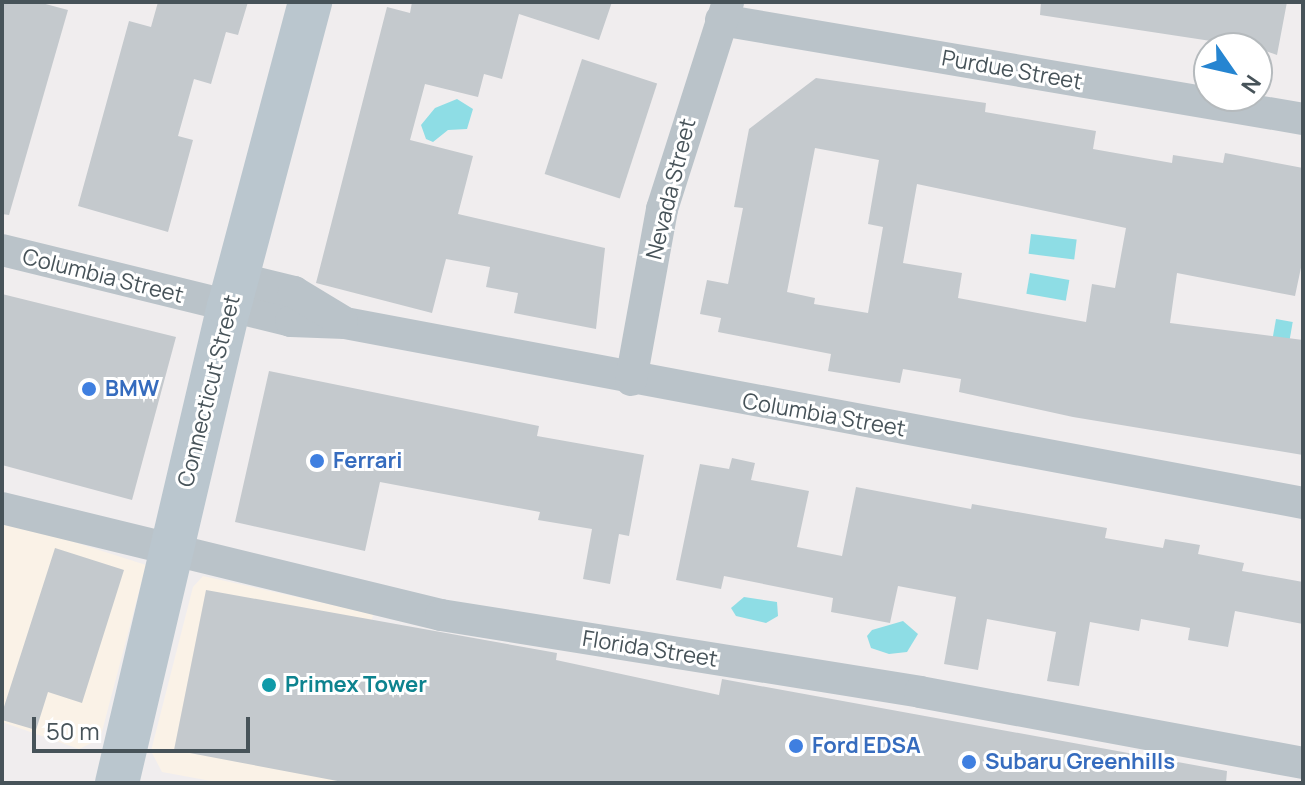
<!DOCTYPE html>
<style>
body{margin:0}
#map{position:relative;width:1305px;height:785px;overflow:hidden;background:#f0edee;font-family:Manrope,sans-serif}
div>[style]{position:absolute}
[style*='--x']{left:calc(var(--x)*1px);top:calc(var(--y)*1px);width:calc(var(--w)*1px);rotate:calc(var(--a)*1deg)}
.commercial>*{inset:0;background:#faf2e7}
.water>*{inset:0;background:#8edde5;transform-origin:0 0}
.building>*{inset:0;background:#c4c9cd;transform-origin:0 0}
.street>*{height:32px;margin:-16px;padding:0 16px;transform-origin:16px;border-radius:16px;background:#bac3c9}
.secondary>*{height:44px;margin:-22px;padding:0 22px;transform-origin:22px;border-radius:22px;background:#bac6ce}
.dots>*{width:22px;height:22px;translate:-50% -50%;box-sizing:border-box;border:4px solid #fff;border-radius:50%}
span{translate:-50% -50%;white-space:nowrap;text-align:center;line-height:1.15;-webkit-text-stroke:6px #fff;paint-order:stroke}
.street-label{font-size:22px;color:#475359}
.shop-label{font-size:22px;color:#366cbe;font-weight:700}
.left{translate:0 -50%;text-align:left}
.culture-label{font-size:22px;color:#0d838f;font-weight:700}
.frame{position:absolute;inset:0;border:4px solid #475359;pointer-events:none}
.north{position:absolute;left:1193px;top:32px;width:80px;height:80px;box-sizing:border-box;background:#fff;border:2px solid #b5babd;border-radius:50%;rotate:124deg;font-size:22px;font-weight:700;line-height:32px;text-align:center;color:#475359}
.north::after{content:'';display:block;margin:auto;width:28px;height:36px;background:#2685d1;clip-path:polygon(50% 0,100% 100%,50% 72%,0 100%)}
.scale{position:absolute;left:32px;top:717px;width:218px;height:36px;box-sizing:border-box;border:4px solid #475359;border-top:0;padding-left:10px;font-size:24px;line-height:28px;white-space:nowrap;color:#475359;-webkit-text-stroke:6px #fff;paint-order:stroke}
</style>
<div id="map">
<div class="commercial">
<div style="clip-path:polygon(2px 519px,146px 565px,100px 739px,79px 749px,2px 722px)"></div>
<div style="clip-path:polygon(203px 576px,373px 614px,345px 783px,222px 783px,162px 772px,151px 751px,193px 587px)"></div>
</div>
<div class="water">
<div style="clip-path:polygon(457px 99px,473px 109px,467px 129px,448px 130px,433px 142px,426px 139px,421px 125px,435px 108px)"></div>
<div style="left:1031px;top:234px;width:46px;height:20px;rotate:7deg"></div>
<div style="left:1030px;top:273px;width:40px;height:21px;rotate:10deg"></div>
<div style="left:1276px;top:319px;width:17px;height:45px;rotate:10deg"></div>
<div style="clip-path:polygon(744px 597px,777px 602px,778px 616px,766px 623px,736px 616px,731px 608px)"></div>
<div style="clip-path:polygon(903px 621px,918px 634px,907px 652px,889px 654px,871px 648px,867px 636px,872px 630px)"></div>
</div>
<div class="building">
<div style="clip-path:polygon(2px 2px,38px 2px,68px 10px,9px 215px,2px 214px)"></div>
<div style="clip-path:polygon(158px 2px,248px 2px,238px 35px,226px 32px,211px 84px,194px 79px,178px 136px,193px 140px,168px 232px,78px 206px,129px 21px,151px 27px)"></div>
<div style="clip-path:polygon(412px 2px,612px 2px,599px 40px,519px 14px,502px 79px,484px 74px,478px 97px,425px 84px,410px 140px,473px 156px,458px 214px,605px 248px,596px 329px,514px 313px,518px 293px,486px 287px,490px 267px,446px 259px,432px 313px,316px 283px,387px 7px,410px 13px)"></div>
<div style="clip-path:polygon(1041px 2px,1287px 2px,1277px 55px,1257px 48px,1040px 15px)"></div>
<div style="left:582px;top:59px;width:79px;height:121px;rotate:18deg"></div>
<div style="clip-path:polygon(evenodd,816px 78px,986px 103px,985px 112px,1096px 131px,1093px 149px,1172px 163px,1173px 155px,1223px 163px,1225px 153px,1303px 168px,1303px 258px,1295px 296px,1177px 273px,1170px 323px,1303px 340px,1303px 455px,1073px 417px,959px 392px,961px 379px,903px 369px,900px 383px,828px 371px,831px 354px,718px 332px,721px 318px,700px 314px,707px 280px,728px 284px,743px 208px,734px 207px,749px 129px,816px 78px,815px 148px,879px 160px,868px 224px,883px 227px,868px 313px,814px 304px,815px 298px,787px 292px,815px 148px,816px 78px,917px 184px,1126px 228px,1115px 288px,1092px 284px,1086px 322px,958px 298px,962px 273px,903px 263px,917px 184px)"></div>
<div style="clip-path:polygon(2px 294px,176px 337px,132px 500px,2px 465px)"></div>
<div style="clip-path:polygon(269px 371px,539px 426px,537px 436px,644px 455px,629px 536px,619px 534px,610px 584px,583px 579px,592px 529px,538px 520px,540px 512px,380px 482px,365px 551px,235px 522px)"></div>
<div style="clip-path:polygon(732px 458px,755px 463px,751px 480px,809px 491px,797px 547px,842px 556px,856px 487px,971px 509px,972px 504px,1107px 528px,1105px 538px,1163px 548px,1165px 539px,1200px 545px,1198px 554px,1244px 563px,1242px 571px,1303px 582px,1303px 624px,1235px 611px,1228px 647px,1188px 640px,1190px 628px,1141px 619px,1139px 631px,1090px 622px,1079px 686px,1047px 681px,1056px 632px,987px 619px,978px 670px,944px 664px,956px 597px,898px 586px,890px 623px,831px 612px,833px 598px,724px 576px,721px 589px,676px 580px,700px 464px,729px 469px)"></div>
<div style="clip-path:polygon(55px 548px,124px 570px,82px 703px,48px 692px,36px 730px,2px 720px,2px 713px)"></div>
<div style="clip-path:polygon(206px 590px,557px 653px,556px 660px,719px 695px,722px 679px,1227px 771px,1226px 783px,348px 783px,174px 750px)"></div>
</div>
<div class="street">
<div style="--x:721;--y:20;--w:590;--a:9.65"></div>
<div style="--x:2;--y:250;--w:298;--a:13.8"></div>
<div style="--x:291;--y:321;--w:54;--a:2.1"></div>
<div style="--x:345;--y:323;--w:975;--a:10.64"></div>
<div style="--x:237;--y:278;--w:59;--a:13.8"></div>
<div style="--x:294;--y:292;--w:56;--a:31.1"></div>
<div style="--x:631;--y:380;--w:174;--a:-79.7"></div>
<div style="--x:662;--y:209;--w:217;--a:-72.3"></div>
<div style="--x:2;--y:508;--w:452;--a:13.7"></div>
<div style="--x:441;--y:615;--w:485;--a:9.1"></div>
<div style="--x:920;--y:692;--w:390;--a:10.5"></div>
</div>
<div class="secondary">
<div style="--x:117;--y:783;--w:489;--a:-76.8"></div>
<div style="--x:229;--y:307;--w:316;--a:-75.1"></div>
</div>
<div class="dots">
<div style="left:89px;top:389px;background:#3f7fe0"></div>
<div style="left:317px;top:461px;background:#3f7fe0"></div>
<div style="left:269px;top:685px;background:#0f9aa8"></div>
<div style="left:796px;top:746px;background:#3f7fe0"></div>
<div style="left:969px;top:762px;background:#3f7fe0"></div>
</div>
<div class="street-label">
<span style="left:1012px;top:70px;rotate:10deg">Purdue Street</span>
<span style="left:671px;top:189px;rotate:-76deg">Nevada Street</span>
<span style="left:103px;top:276px;rotate:14deg">Columbia Street</span>
<span style="left:209px;top:391px;rotate:-76deg">Connecticut Street</span>
<span style="left:824px;top:415px;rotate:10deg">Columbia Street</span>
<span style="left:650px;top:649px;rotate:9deg">Florida Street</span>
</div>
<div class="shop-label">
<span class="left" style="left:105px;top:389px">BMW</span>
<span class="left" style="left:333px;top:461px">Ferrari</span>
<span class="left" style="left:812px;top:746px">Ford EDSA</span>
<span class="left" style="left:985px;top:762px">Subaru Greenhills</span>
</div>
<div class="culture-label">
<span class="left" style="left:285px;top:685px">Primex Tower</span>
</div>
<div class="frame"></div>
<div class="north">N</div>
<div class="scale">50 m</div>
</div>
